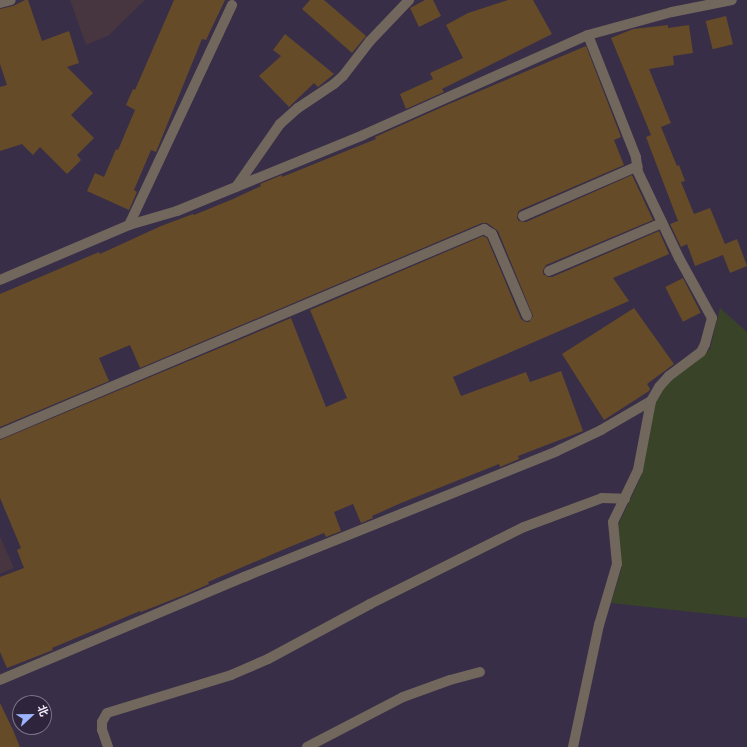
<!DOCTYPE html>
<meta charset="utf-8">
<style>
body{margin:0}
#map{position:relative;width:747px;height:747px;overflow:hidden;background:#382e47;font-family:Roboto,"Noto Sans SC",sans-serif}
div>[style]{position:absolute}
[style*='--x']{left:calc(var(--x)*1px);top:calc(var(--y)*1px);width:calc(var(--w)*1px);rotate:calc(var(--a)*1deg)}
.commercial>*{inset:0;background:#47353f}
.green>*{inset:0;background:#394328}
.building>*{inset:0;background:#654b28;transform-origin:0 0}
.minor>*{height:10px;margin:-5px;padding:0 5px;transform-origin:5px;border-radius:5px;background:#71675d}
span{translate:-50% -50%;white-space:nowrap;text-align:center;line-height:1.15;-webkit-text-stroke:3px #2e243c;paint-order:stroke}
.north{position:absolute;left:12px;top:695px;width:40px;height:40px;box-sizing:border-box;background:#2e243c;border:1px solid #7c7489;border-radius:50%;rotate:68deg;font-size:11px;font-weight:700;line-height:16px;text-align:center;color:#f2ecfc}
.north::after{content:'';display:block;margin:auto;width:14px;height:18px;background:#9cb4fd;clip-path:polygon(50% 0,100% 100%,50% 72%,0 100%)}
</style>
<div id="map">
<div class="commercial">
<div style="clip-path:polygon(70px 0,145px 0,108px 36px,86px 45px)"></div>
<div style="clip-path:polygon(0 536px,14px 568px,0 574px)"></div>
</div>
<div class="green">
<div style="clip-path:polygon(720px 308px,747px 332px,747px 618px,611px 603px,622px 567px,617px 527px,641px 477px,655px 405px,664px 386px,710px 349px)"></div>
</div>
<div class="building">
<div style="clip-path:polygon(25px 0,28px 0,42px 41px,69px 31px,79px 63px,67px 67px,93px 93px,71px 115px,94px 138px,77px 155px,81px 160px,67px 174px,40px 147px,33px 155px,22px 144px,0 151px,0 87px,7px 85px,0 64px,0 9px,13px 6px)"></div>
<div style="clip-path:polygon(174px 0,225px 0,206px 40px,202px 39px,156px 152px,151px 150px,134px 190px,137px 192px,129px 210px,87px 191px,95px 173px,104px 177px,116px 149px,118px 150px,135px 110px,126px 105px,133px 89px,135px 90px)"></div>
<div style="clip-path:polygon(310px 0,324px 0,366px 36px,352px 53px,302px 9px)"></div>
<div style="clip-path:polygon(425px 0,433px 0,441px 16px,419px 27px,410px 8px)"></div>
<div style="clip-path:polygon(508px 0,533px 0,552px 34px,442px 89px,444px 92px,406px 109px,400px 94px,433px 79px,430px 73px,463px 58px,446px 25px,468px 13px)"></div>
<div style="left:726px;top:16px;width:29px;height:21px;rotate:76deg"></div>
<div style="clip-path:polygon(668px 25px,668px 28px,689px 25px,693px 53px,673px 56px,674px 65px,649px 69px,671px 123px,661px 127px,677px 166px,679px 165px,685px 181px,681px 182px,694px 214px,710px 208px,725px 244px,737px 239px,747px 266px,730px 273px,723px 255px,695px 266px,687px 244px,681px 247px,670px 224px,678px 221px,646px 137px,651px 135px,611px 38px,633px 29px)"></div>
<div style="clip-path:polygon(285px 34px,334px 74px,318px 87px,314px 83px,289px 107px,259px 76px,281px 56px,273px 50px)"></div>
<div style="clip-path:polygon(586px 46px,621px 137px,614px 140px,624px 165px,520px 210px,518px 212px,517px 218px,519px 221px,526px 222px,632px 175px,653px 220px,546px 265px,543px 270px,543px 274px,548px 277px,552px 277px,659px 231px,669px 254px,613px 278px,629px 301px,453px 377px,461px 396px,526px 372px,530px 382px,561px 371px,583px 431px,518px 456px,519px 459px,500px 467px,499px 464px,401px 503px,372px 516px,373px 518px,361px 523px,353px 504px,334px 512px,341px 531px,326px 537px,324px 533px,287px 548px,208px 582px,209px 584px,184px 595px,141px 612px,140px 611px,52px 648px,53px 650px,7px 668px,0 652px,0 577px,24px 568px,17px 550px,21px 548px,0 498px,0 440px,291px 318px,326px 407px,347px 398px,310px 310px,483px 236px,487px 238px,521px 319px,526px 322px,529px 322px,533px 316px,498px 231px,487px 223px,482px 223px,140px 368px,130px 345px,99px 358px,109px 381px,0 427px,0 294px,99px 252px,100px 254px,161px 226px,193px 214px,194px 215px,233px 199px,261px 186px,260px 184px,282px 175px,282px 177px,376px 139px,375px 137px,449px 104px)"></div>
<div style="left:683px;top:278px;width:39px;height:20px;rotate:63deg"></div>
<div style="clip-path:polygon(634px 308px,674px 364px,647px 384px,650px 389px,649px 391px,604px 420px,562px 354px)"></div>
<div style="clip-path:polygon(0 703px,13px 730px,20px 747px,0 747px)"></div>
</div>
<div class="minor">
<div style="--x:0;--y:3;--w:11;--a:-15"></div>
<div style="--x:236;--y:187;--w:77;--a:-55.1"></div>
<div style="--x:280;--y:124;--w:24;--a:-42"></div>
<div style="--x:298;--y:108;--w:43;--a:-33.7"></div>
<div style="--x:334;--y:84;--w:12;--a:-42"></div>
<div style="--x:343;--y:76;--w:44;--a:-52.4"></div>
<div style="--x:370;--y:41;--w:57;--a:-46.4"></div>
<div style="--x:523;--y:216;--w:125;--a:-23.5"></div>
<div style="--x:129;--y:225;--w:243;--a:-64.9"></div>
<div style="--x:549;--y:271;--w:123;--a:-23"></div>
<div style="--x:0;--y:280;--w:140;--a:-23.1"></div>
<div style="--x:129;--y:225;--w:50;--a:-16.3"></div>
<div style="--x:177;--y:211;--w:201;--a:-22.2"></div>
<div style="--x:363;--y:135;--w:246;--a:-24"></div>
<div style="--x:588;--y:35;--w:87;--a:-15.3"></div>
<div style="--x:672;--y:12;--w:61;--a:-11.3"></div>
<div style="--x:0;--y:434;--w:526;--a:-22.96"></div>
<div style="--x:484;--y:229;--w:9;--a:32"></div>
<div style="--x:492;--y:234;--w:89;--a:66.9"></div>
<div style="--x:0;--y:680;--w:265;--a:-22.9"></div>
<div style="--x:244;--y:577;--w:337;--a:-21.9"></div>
<div style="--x:557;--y:451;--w:49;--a:-25.5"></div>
<div style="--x:601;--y:430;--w:58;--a:-30.1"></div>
<div style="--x:108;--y:747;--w:18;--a:-109"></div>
<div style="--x:102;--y:730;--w:8;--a:-90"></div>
<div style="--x:102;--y:722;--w:10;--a:-61"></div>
<div style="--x:107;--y:713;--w:130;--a:-17"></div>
<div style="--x:231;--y:675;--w:40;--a:-23.4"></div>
<div style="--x:268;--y:659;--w:116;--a:-28.3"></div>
<div style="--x:370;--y:604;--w:172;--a:-26.6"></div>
<div style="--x:524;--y:527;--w:83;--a:-20.4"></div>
<div style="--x:602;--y:498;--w:23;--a:2"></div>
<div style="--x:307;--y:747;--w:108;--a:-27.5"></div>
<div style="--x:403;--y:697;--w:50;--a:-19.9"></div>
<div style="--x:450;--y:680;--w:31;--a:-15"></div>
<div style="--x:573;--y:747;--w:125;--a:-78"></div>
<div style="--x:599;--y:625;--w:64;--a:-73.6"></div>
<div style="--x:617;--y:564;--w:42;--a:-95.4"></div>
<div style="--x:613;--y:522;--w:58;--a:-64.3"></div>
<div style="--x:638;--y:470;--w:70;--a:-79.3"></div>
<div style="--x:651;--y:401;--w:16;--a:-60"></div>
<div style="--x:659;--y:387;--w:15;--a:-48"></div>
<div style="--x:669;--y:376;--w:40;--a:-37"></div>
<div style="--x:701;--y:352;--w:9;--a:-63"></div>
<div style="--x:705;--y:344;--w:27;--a:-75"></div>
<div style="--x:712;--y:318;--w:68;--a:-118.8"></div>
<div style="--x:679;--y:258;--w:95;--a:-115.5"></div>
<div style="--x:638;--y:172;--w:15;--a:-98"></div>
<div style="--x:636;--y:157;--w:131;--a:-111.5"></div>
</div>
<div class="north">北</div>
</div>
